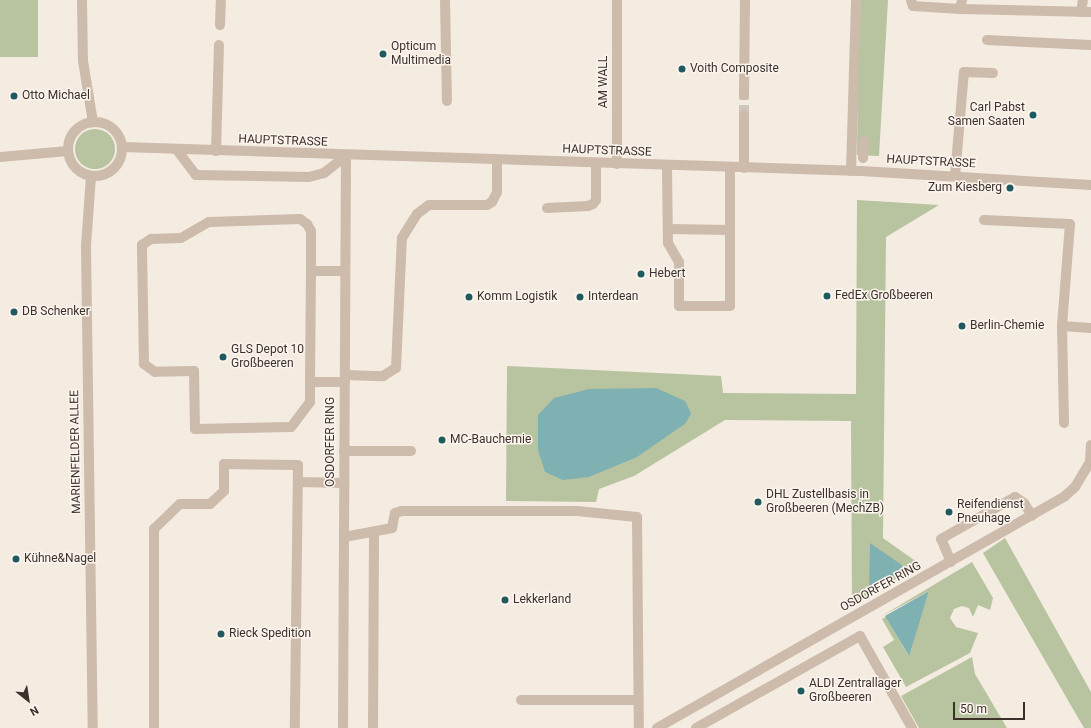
<!DOCTYPE html>
<meta charset="utf-8">
<style>
body{margin:0}
#map{position:relative;width:1091px;height:728px;overflow:hidden;background:#f4ebe1;font-family:Roboto,sans-serif}
div>[style]{position:absolute}
[style*='--x']{left:calc(var(--x)*1px);top:calc(var(--y)*1px);width:calc(var(--w)*1px);rotate:calc(var(--a)*1deg)}
.green>*{inset:0;background:#b8c4a0;transform-origin:0 0}
.round{border-radius:50%}
.water>*{inset:0;background:#7fb0b2}
.minor-tunnel>*{height:10px;margin-top:-5px;transform-origin:0;background:repeating-linear-gradient(90deg,#cfc6bd 0 10px,transparent 0 15px)}
.minor>*{height:10px;margin:-5px;padding:0 5px;transform-origin:5px;border-radius:5px;background:#cdbbac}
.minor>.ring{margin:-5px;padding:0;box-sizing:content-box;background:none;border:10px solid #cdbbac;border-radius:50%}
.dots>*{width:11px;height:11px;translate:-50% -50%;box-sizing:border-box;border:2px solid #fbf5ee;border-radius:50%}
span{translate:-50% -50%;white-space:nowrap;text-align:center;line-height:1.15;-webkit-text-stroke:3px #fbf5ee;paint-order:stroke}
.poi-label{font-size:12px;color:#3b302b}
.left{translate:0 -50%;text-align:left}
.right{translate:-100% -50%;text-align:right}
.street-label{font-size:12px;color:#3b302b}
.north{position:absolute;left:8px;top:680px;width:40px;height:40px;-webkit-text-stroke:3px #fbf5ee;paint-order:stroke;rotate:150deg;font-size:11px;font-weight:700;line-height:16px;text-align:center;color:#3b302b}
.north::after{content:'';display:block;margin:auto;width:14px;height:18px;background:#3b302b;clip-path:polygon(50% 0,100% 100%,50% 72%,0 100%)}
.scale{position:absolute;left:953px;top:702px;width:72px;height:18px;box-sizing:border-box;border:2px solid #3b302b;border-top:0;padding-left:5px;font-size:12px;line-height:14px;white-space:nowrap;color:#3b302b;-webkit-text-stroke:3px #fbf5ee;paint-order:stroke}
</style>
<div id="map">
<div class="green">
<div style="left:0;top:0;width:38px;height:57px"></div>
<div style="clip-path:polygon(859px 0,888px 0,879px 156px,857px 155px)"></div>
<div class="round" style="left:75px;top:129px;width:40px;height:40px"></div>
<div style="clip-path:polygon(857px 200px,939px 205px,886px 237px,883px 538px,921px 565px,852px 604px,851px 421px,725px 420px,634px 476px,599px 489px,596px 502px,506px 501px,507px 366px,721px 376px,723px 393px,856px 394px)"></div>
<div style="clip-path:polygon(1005px 538px,1091px 692px,1091px 728px,1084px 728px,983px 553px)"></div>
<div style="clip-path:polygon(972px 562px,993px 598px,990px 610px,978px 605px,973px 617px,969px 608px,962px 606px,954px 609px,950px 618px,956px 627px,978px 633px,970px 653px,906px 687px,883px 647px,894px 640px,882px 619px,886px 617px,908px 655px,929px 591px,880px 617px)"></div>
<div style="clip-path:polygon(972px 657px,975px 674px,1007px 728px,919px 728px,901px 696px)"></div>
</div>
<div class="water">
<div style="clip-path:polygon(656px 388px,685px 401px,691px 413px,686px 423px,637px 457px,589px 477px,563px 480px,545px 472px,538px 450px,538px 415px,554px 398px,589px 389px)"></div>
<div style="clip-path:polygon(870px 543px,906px 568px,869px 589px)"></div>
<div style="clip-path:polygon(929px 591px,909px 656px,885px 616px)"></div>
</div>
<div class="minor-tunnel">
<div style="--x:744;--y:115;--w:20;--a:-90"></div>
</div>
<div class="minor">
<div style="--x:82;--y:0;--w:61;--a:89.1"></div>
<div style="--x:83;--y:61;--w:62;--a:80.7"></div>
<div style="--x:445;--y:0;--w:101;--a:88.9"></div>
<div style="--x:911;--y:0;--w:6;--a:72"></div>
<div style="--x:913;--y:6;--w:47;--a:3.7"></div>
<div style="--x:962;--y:0;--w:9;--a:103"></div>
<div style="--x:960;--y:9;--w:131;--a:1.3"></div>
<div style="--x:1081;--y:12;--w:12;--a:-81"></div>
<div style="--x:220;--y:25;--w:25;--a:-88"></div>
<div style="--x:987;--y:40;--w:104;--a:2.8"></div>
<div style="--x:744;--y:95;--w:95;--a:-89.4"></div>
<div class="ring" style="left:68px;top:122px;width:44px;height:44px"></div>
<div style="--x:122;--y:147;--w:739;--a:1.86"></div>
<div style="--x:861;--y:171;--w:230;--a:3.5"></div>
<div style="--x:177;--y:150;--w:31;--a:53"></div>
<div style="--x:196;--y:175;--w:113;--a:1"></div>
<div style="--x:309;--y:177;--w:16;--a:-15"></div>
<div style="--x:324;--y:173;--w:28;--a:-38"></div>
<div style="--x:216;--y:151;--w:106;--a:-88.4"></div>
<div style="--x:0;--y:157;--w:68;--a:-5"></div>
<div style="--x:863;--y:158;--w:17;--a:-87"></div>
<div style="--x:617;--y:164;--w:164;--a:-90"></div>
<div style="--x:667;--y:166;--w:77;--a:89.3"></div>
<div style="--x:668;--y:243;--w:22;--a:60"></div>
<div style="--x:679;--y:262;--w:44;--a:90"></div>
<div style="--x:679;--y:306;--w:51;--a:0"></div>
<div style="--x:730;--y:306;--w:139;--a:-90"></div>
<div style="--x:744;--y:168;--w:53;--a:-90"></div>
<div style="--x:851;--y:171;--w:171;--a:-88.3"></div>
<div style="--x:91;--y:176;--w:70;--a:94.1"></div>
<div style="--x:86;--y:246;--w:482;--a:89.2"></div>
<div style="--x:955;--y:176;--w:104;--a:-85.1"></div>
<div style="--x:964;--y:72;--w:29;--a:2"></div>
<div style="--x:547;--y:208;--w:41;--a:-2.8"></div>
<div style="--x:588;--y:206;--w:5;--a:-22"></div>
<div style="--x:593;--y:204;--w:5;--a:-53"></div>
<div style="--x:596;--y:200;--w:37;--a:-90"></div>
<div style="--x:984;--y:220;--w:86;--a:2.7"></div>
<div style="--x:1070;--y:224;--w:102;--a:94.5"></div>
<div style="--x:1062;--y:326;--w:97;--a:88.8"></div>
<div style="--x:668;--y:229;--w:62;--a:0.9"></div>
<div style="--x:1062;--y:326;--w:29;--a:4"></div>
<div style="--x:345;--y:375;--w:38;--a:2"></div>
<div style="--x:383;--y:376;--w:15;--a:-32"></div>
<div style="--x:396;--y:368;--w:130;--a:-87.4"></div>
<div style="--x:402;--y:238;--w:28;--a:-58"></div>
<div style="--x:417;--y:214;--w:15;--a:-37"></div>
<div style="--x:429;--y:205;--w:58;--a:0"></div>
<div style="--x:487;--y:205;--w:6;--a:-31"></div>
<div style="--x:492;--y:202;--w:11;--a:-63"></div>
<div style="--x:497;--y:192;--w:32;--a:-90"></div>
<div style="--x:310;--y:382;--w:20;--a:90"></div>
<div style="--x:310;--y:402;--w:31;--a:127"></div>
<div style="--x:291;--y:427;--w:96;--a:178.8"></div>
<div style="--x:195;--y:429;--w:58;--a:-91"></div>
<div style="--x:194;--y:371;--w:39;--a:179"></div>
<div style="--x:155;--y:372;--w:14;--a:-144"></div>
<div style="--x:144;--y:364;--w:119;--a:-91"></div>
<div style="--x:142;--y:245;--w:11;--a:-34"></div>
<div style="--x:151;--y:239;--w:30;--a:-2"></div>
<div style="--x:181;--y:238;--w:32;--a:-30"></div>
<div style="--x:209;--y:222;--w:91;--a:-1.9"></div>
<div style="--x:300;--y:219;--w:9;--a:36"></div>
<div style="--x:307;--y:224;--w:8;--a:60"></div>
<div style="--x:311;--y:231;--w:40;--a:90"></div>
<div style="--x:345;--y:382;--w:35;--a:180"></div>
<div style="--x:310;--y:382;--w:111;--a:-89.5"></div>
<div style="--x:311;--y:271;--w:34;--a:0"></div>
<div style="--x:344;--y:451;--w:67;--a:0"></div>
<div style="--x:298;--y:482;--w:46;--a:1.2"></div>
<div style="--x:344;--y:537;--w:49;--a:-10.6"></div>
<div style="--x:392;--y:528;--w:15;--a:-79"></div>
<div style="--x:395;--y:513;--w:7;--a:-16"></div>
<div style="--x:402;--y:511;--w:175;--a:0"></div>
<div style="--x:577;--y:511;--w:60;--a:5.7"></div>
<div style="--x:637;--y:517;--w:211;--a:89.5"></div>
<div style="--x:951;--y:562;--w:25;--a:-113"></div>
<div style="--x:941;--y:539;--w:85;--a:-29.6"></div>
<div style="--x:1015;--y:497;--w:11;--a:34"></div>
<div style="--x:1024;--y:503;--w:15;--a:58"></div>
<div style="--x:521;--y:700;--w:117;--a:0"></div>
<div style="--x:154;--y:728;--w:199;--a:-90"></div>
<div style="--x:154;--y:529;--w:36;--a:-44"></div>
<div style="--x:180;--y:504;--w:30;--a:0"></div>
<div style="--x:210;--y:504;--w:19;--a:-43"></div>
<div style="--x:224;--y:491;--w:27;--a:-90"></div>
<div style="--x:224;--y:464;--w:74;--a:0.8"></div>
<div style="--x:298;--y:465;--w:263;--a:90.7"></div>
<div style="--x:343;--y:728;--w:572;--a:-89.7"></div>
<div style="--x:373;--y:728;--w:196;--a:-89.7"></div>
<div style="--x:657;--y:728;--w:469;--a:-29.6"></div>
<div style="--x:1065;--y:496;--w:13;--a:-42"></div>
<div style="--x:1075;--y:487;--w:29;--a:-59"></div>
<div style="--x:1090;--y:462;--w:17;--a:-87"></div>
<div style="--x:696;--y:728;--w:188;--a:-29.3"></div>
<div style="--x:860;--y:636;--w:106;--a:60.5"></div>
</div>
<div class="dots">
<div style="left:383px;top:54px;background:#1f5a5e"></div>
<div style="left:682px;top:69px;background:#1f5a5e"></div>
<div style="left:14px;top:96px;background:#1f5a5e"></div>
<div style="left:1033px;top:115px;background:#1f5a5e"></div>
<div style="left:1010px;top:188px;background:#1f5a5e"></div>
<div style="left:641px;top:274px;background:#1f5a5e"></div>
<div style="left:827px;top:296px;background:#1f5a5e"></div>
<div style="left:469px;top:297px;background:#1f5a5e"></div>
<div style="left:580px;top:297px;background:#1f5a5e"></div>
<div style="left:14px;top:312px;background:#1f5a5e"></div>
<div style="left:962px;top:326px;background:#1f5a5e"></div>
<div style="left:223px;top:357px;background:#1f5a5e"></div>
<div style="left:442px;top:440px;background:#1f5a5e"></div>
<div style="left:758px;top:502px;background:#1f5a5e"></div>
<div style="left:949px;top:512px;background:#1f5a5e"></div>
<div style="left:16px;top:559px;background:#1f5a5e"></div>
<div style="left:505px;top:600px;background:#1f5a5e"></div>
<div style="left:221px;top:634px;background:#1f5a5e"></div>
<div style="left:801px;top:691px;background:#1f5a5e"></div>
</div>
<div class="poi-label">
<span class="left" style="left:391px;top:54px">Opticum<br>Multimedia</span>
<span class="left" style="left:690px;top:69px">Voith Composite</span>
<span class="left" style="left:22px;top:96px">Otto Michael</span>
<span class="right" style="left:1025px;top:115px">Carl Pabst<br>Samen Saaten</span>
<span class="right" style="left:1002px;top:188px">Zum Kiesberg</span>
<span class="left" style="left:649px;top:274px">Hebert</span>
<span class="left" style="left:835px;top:296px">FedEx Großbeeren</span>
<span class="left" style="left:477px;top:297px">Komm Logistik</span>
<span class="left" style="left:588px;top:297px">Interdean</span>
<span class="left" style="left:22px;top:312px">DB Schenker</span>
<span class="left" style="left:970px;top:326px">Berlin-Chemie</span>
<span class="left" style="left:231px;top:357px">GLS Depot 10<br>Großbeeren</span>
<span class="left" style="left:450px;top:440px">MC-Bauchemie</span>
<span class="left" style="left:766px;top:502px">DHL Zustellbasis in<br>Großbeeren (MechZB)</span>
<span class="left" style="left:957px;top:512px">Reifendienst<br>Pneuhage</span>
<span class="left" style="left:24px;top:559px">Kühne&amp;Nagel</span>
<span class="left" style="left:513px;top:600px">Lekkerland</span>
<span class="left" style="left:229px;top:634px">Rieck Spedition</span>
<span class="left" style="left:809px;top:691px">ALDI Zentrallager<br>Großbeeren</span>
</div>
<div class="street-label">
<span style="left:604px;top:82px;rotate:-90deg">AM WALL</span>
<span style="left:283px;top:141px;rotate:2deg">HAUPTSTRASSE</span>
<span style="left:607px;top:151px;rotate:2deg">HAUPTSTRASSE</span>
<span style="left:931px;top:162px;rotate:3deg">HAUPTSTRASSE</span>
<span style="left:331px;top:442px;rotate:-90deg">OSDORFER RING</span>
<span style="left:76px;top:452px;rotate:-91deg">MARIENFELDER ALLEE</span>
<span style="left:881px;top:587px;rotate:-29deg">OSDORFER RING</span>
</div>
<div class="north">N</div>
<div class="scale">50 m</div>
</div>
